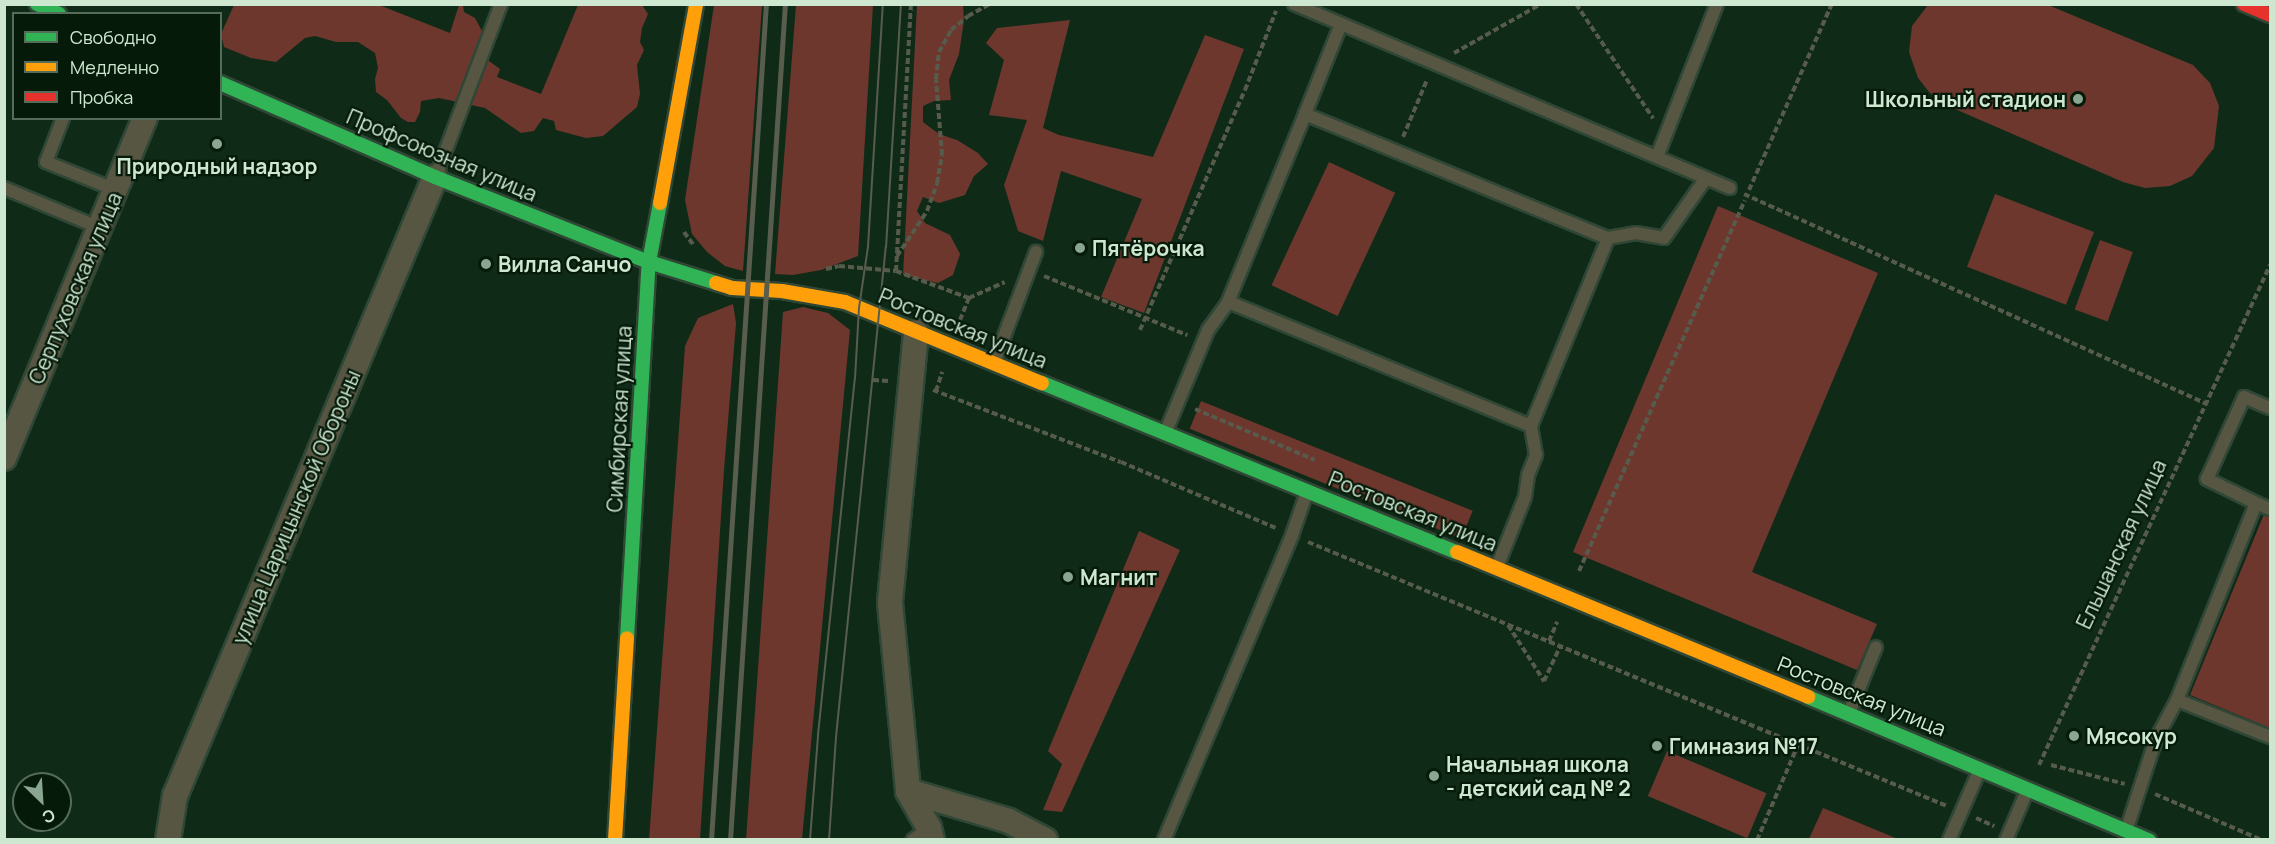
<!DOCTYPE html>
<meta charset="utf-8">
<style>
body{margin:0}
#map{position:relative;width:2275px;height:844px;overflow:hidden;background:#0f2b18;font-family:Manrope,sans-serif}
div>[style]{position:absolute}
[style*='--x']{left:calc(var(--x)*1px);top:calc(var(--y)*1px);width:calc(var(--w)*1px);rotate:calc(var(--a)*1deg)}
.green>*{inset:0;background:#6d372d;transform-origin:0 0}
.path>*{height:4px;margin-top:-2px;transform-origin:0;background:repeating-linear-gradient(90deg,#565b4b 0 6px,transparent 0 9px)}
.roads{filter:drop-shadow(2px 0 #304736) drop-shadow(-2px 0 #304736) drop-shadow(0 2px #304736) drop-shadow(0 -2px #304736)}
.lane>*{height:12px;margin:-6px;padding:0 6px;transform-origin:6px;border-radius:6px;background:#575642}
.street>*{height:24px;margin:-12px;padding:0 12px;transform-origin:12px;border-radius:12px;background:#575642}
.fast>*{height:14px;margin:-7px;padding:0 7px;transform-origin:7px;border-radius:7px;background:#30b455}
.slow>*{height:14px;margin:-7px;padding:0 7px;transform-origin:7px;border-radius:7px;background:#ff9f0a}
.jam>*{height:14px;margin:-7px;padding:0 7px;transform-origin:7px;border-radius:7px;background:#e5322d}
.tram>*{height:1.5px;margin:-0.75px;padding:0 0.75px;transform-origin:0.75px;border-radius:0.75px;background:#585d4e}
.rail>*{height:4.5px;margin:-2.25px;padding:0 2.25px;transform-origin:2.25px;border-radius:2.25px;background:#585d4e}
.dots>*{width:16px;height:16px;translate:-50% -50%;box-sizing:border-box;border:3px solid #061a0a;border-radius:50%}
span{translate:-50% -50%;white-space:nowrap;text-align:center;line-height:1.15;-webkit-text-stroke:4.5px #061a0a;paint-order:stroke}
.poi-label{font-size:21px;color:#cde7d1;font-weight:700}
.right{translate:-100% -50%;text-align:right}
.left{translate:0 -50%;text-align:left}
.street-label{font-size:21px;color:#cde7d1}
.frame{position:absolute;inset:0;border:6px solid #cde7d1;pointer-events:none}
.legend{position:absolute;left:12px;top:12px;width:210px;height:108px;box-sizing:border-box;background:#061a0a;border:2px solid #566c5a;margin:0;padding:8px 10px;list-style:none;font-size:18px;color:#cde7d1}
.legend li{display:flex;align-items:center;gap:12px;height:30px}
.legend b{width:30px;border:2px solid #566c5a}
.north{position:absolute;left:12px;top:772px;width:60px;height:60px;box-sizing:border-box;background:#061a0a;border:2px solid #566c5a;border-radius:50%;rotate:155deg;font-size:16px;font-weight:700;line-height:24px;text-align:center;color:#cde7d1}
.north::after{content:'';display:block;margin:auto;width:21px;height:27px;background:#8aa590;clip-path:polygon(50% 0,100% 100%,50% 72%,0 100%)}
</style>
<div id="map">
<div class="green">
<div style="clip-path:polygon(234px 5px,379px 5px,450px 33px,459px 5px,463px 5px,464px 12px,475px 18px,482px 31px,481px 45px,489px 61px,500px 69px,497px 77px,541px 94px,578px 5px,642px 5px,648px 14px,642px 28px,640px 42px,644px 50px,637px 65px,640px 94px,637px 107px,603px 136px,586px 138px,556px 130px,554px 121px,543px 118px,534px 131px,521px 133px,485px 108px,439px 98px,421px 101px,420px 112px,415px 122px,408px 122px,401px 118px,387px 100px,376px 92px,375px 79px,378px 68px,375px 53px,358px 42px,336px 42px,315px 36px,305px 38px,276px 62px,251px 58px,224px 47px,221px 34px)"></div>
<div style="clip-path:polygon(714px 5px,762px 5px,743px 271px,725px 266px,707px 252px,692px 234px,685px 200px)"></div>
<div style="clip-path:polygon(796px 5px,873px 5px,858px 256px,821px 270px,793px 275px,775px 274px)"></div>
<div style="clip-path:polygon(917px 5px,963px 5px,964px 20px,959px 54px,949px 80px,951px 100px,934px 101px,923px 106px,923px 122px,939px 134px,957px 140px,978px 153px,988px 164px,974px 176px,965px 195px,939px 203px,923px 197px,917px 211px,925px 223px,950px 235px,960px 254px,953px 275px,938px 283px,903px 275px)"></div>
<div style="clip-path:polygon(1928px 5px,2048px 5px,2193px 65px,2210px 83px,2219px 106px,2214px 148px,2192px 176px,2170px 186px,2145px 188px,2123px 182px,1948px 106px,1930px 93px,1918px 78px,1909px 52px,1912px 26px)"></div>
<div style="clip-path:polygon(1070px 20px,1043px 128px,1059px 135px,1153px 157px,1205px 35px,1244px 49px,1144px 313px,1101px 297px,1142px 199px,1061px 171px,1043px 241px,1018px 231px,1004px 185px,1027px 120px,989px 115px,1004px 60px,986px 43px,997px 28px)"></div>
<div style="left:1329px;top:162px;width:73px;height:136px;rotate:25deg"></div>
<div style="left:1995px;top:194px;width:106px;height:78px;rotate:21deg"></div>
<div style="clip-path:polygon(1718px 206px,1878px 273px,1752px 572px,1877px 624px,1857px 670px,1573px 552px)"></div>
<div style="left:2100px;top:240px;width:35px;height:74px;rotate:20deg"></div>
<div style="clip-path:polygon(733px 304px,736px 323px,724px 470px,700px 839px,649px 840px,685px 346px,698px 318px)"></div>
<div style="clip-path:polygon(803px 307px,828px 313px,850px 330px,802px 839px,746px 840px,783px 312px)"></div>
<div style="left:1201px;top:401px;width:293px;height:30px;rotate:22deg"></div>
<div style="clip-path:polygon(2269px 502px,2270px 503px,2270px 728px,2190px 695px)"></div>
<div style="clip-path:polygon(1139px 531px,1180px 550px,1062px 812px,1043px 810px,1062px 764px,1048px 751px)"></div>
<div style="left:1667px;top:751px;width:108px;height:49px;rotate:23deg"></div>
<div style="clip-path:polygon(1823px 808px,1898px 839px,1809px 839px)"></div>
</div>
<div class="path">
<div style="--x:1576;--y:4;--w:138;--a:56"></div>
<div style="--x:1454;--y:53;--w:100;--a:-29.4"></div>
<div style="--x:1403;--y:137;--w:62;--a:-67.2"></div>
<div style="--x:1749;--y:190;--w:204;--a:-66"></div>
<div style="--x:1744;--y:194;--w:508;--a:24.4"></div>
<div style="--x:684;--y:232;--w:17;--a:54"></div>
<div style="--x:897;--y:256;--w:54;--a:-56.3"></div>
<div style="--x:927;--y:211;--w:30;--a:-70"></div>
<div style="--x:937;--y:183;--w:28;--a:-80"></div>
<div style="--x:942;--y:155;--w:76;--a:-94.5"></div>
<div style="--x:936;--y:79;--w:27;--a:-84"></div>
<div style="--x:939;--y:52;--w:25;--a:-61"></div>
<div style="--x:951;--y:30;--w:22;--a:-39"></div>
<div style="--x:968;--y:16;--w:25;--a:-29"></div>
<div style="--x:826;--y:269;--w:13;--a:-13"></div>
<div style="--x:839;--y:266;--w:57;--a:5"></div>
<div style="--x:896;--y:271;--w:78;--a:20.3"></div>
<div style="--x:969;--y:298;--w:39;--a:-24"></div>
<div style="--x:896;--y:271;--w:267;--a:-86.8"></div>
<div style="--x:1044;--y:276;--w:155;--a:22.4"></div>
<div style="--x:960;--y:320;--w:24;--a:-68"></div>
<div style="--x:1140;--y:330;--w:262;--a:-66.4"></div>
<div style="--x:1245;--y:90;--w:85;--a:-68.6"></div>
<div style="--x:873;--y:380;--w:15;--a:4"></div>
<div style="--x:933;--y:390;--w:201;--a:21"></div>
<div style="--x:1121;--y:462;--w:168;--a:23.1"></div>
<div style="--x:936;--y:391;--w:20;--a:-72"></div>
<div style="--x:1195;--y:409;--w:130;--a:23"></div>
<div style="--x:1308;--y:542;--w:691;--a:22.45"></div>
<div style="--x:1579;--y:571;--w:406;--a:-65.9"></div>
<div style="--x:1508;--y:625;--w:67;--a:57.3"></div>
<div style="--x:1544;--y:681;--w:38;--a:-65"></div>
<div style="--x:1549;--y:641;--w:21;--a:-67"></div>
<div style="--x:2039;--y:765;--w:551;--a:-65.2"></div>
<div style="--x:2051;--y:765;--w:76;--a:14.4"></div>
<div style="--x:2155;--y:794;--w:116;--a:23.3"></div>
<div style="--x:1976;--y:818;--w:20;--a:24"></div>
<div style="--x:1757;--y:840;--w:103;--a:-66.7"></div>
</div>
<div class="roads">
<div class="lane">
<div style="--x:1294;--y:4;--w:473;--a:22.9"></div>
<div style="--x:1305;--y:114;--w:97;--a:-68.2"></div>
<div style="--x:63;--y:118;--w:47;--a:111.1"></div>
<div style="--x:46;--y:162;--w:75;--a:21.8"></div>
<div style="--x:1657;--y:157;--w:164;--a:-68.6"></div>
<div style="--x:436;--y:176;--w:184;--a:-69.3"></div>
<div style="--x:4;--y:188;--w:104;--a:22.6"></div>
<div style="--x:1608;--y:238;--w:28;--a:-10"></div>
<div style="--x:1636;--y:233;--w:28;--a:10"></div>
<div style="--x:1664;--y:238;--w:73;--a:-55"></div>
<div style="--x:994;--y:363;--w:119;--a:-69.3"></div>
<div style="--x:1166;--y:431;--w:109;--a:-67.4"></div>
<div style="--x:1208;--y:330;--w:34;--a:-54"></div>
<div style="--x:1228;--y:302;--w:203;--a:-67.7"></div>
<div style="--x:1305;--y:114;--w:327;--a:22.3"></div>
<div style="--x:1608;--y:238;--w:203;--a:112.3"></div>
<div style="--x:1531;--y:426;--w:327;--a:-157.7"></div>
<div style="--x:2256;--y:503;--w:15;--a:23"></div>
<div style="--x:1497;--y:567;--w:75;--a:-68.2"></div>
<div style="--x:1525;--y:497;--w:22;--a:-82"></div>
<div style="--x:1528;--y:475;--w:22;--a:-68"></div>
<div style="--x:1536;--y:455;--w:29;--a:-100"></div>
<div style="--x:2177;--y:700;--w:100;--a:21.7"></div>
<div style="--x:1849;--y:713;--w:71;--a:-67.8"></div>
<div style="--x:2127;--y:828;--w:94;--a:-72"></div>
<div style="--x:2156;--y:739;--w:44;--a:-61.7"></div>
<div style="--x:2177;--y:700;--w:212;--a:-68.1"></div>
<div style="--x:2256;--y:503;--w:55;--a:-153.9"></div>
<div style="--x:2207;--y:479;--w:90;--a:-65.7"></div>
<div style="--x:2244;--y:397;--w:28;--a:23"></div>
<div style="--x:913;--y:840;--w:20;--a:-37"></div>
<div style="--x:1164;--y:840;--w:331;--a:-67.2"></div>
<div style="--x:1292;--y:535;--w:46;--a:-70.8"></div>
<div style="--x:1949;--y:840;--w:77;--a:-66.4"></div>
<div style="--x:2006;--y:840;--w:53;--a:-66.8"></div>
</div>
<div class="street">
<div style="--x:916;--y:332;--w:272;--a:95.5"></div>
<div style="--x:890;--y:603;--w:189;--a:84.5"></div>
<div style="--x:908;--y:791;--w:43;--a:60.4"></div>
<div style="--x:929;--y:828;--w:12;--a:76"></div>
<div style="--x:4;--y:458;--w:368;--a:-67.5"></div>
<div style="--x:908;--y:791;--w:105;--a:16.5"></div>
<div style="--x:1009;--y:821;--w:41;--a:27.8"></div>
<div style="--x:168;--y:840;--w:45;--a:-81"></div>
<div style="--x:175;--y:796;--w:671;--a:-67.22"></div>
</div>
<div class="fast">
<div style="--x:37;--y:4;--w:24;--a:24"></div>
<div style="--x:220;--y:83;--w:235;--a:23.6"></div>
<div style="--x:435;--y:177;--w:230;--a:21.7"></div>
<div style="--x:649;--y:262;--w:70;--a:17.4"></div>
<div style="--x:1042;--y:383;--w:448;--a:22.2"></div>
<div style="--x:627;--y:638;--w:377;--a:-86.7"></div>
<div style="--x:649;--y:262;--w:60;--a:-79.4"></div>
<div style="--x:1808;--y:697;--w:370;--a:22.8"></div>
</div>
<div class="slow">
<div style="--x:660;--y:203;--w:202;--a:-79.7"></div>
<div style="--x:716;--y:283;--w:17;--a:17"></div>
<div style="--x:732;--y:288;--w:50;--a:3.4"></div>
<div style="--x:782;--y:291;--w:64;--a:9.9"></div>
<div style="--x:845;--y:302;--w:213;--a:22.4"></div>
<div style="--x:1457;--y:552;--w:380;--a:22.4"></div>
<div style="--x:615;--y:840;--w:202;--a:-86.6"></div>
</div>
<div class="jam">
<div style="--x:2244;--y:4;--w:28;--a:23"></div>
</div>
</div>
<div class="tram">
<div style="--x:810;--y:840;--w:105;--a:-85.6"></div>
<div style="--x:818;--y:735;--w:358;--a:-84.1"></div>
<div style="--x:855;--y:379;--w:71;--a:-86.8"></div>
<div style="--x:859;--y:308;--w:62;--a:-81.6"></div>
<div style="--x:868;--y:247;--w:243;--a:-86.5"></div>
<div style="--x:829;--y:840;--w:103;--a:-86.1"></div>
<div style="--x:836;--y:737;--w:492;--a:-84.2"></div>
<div style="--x:886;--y:248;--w:244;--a:-86.5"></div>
</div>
<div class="rail">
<div style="--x:711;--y:840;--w:838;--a:-86.24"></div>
<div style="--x:730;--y:840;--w:838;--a:-86.24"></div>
</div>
<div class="dots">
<div style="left:2078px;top:99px;background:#8aa590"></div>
<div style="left:217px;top:144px;background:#8aa590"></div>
<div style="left:1080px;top:248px;background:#8aa590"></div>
<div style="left:486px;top:264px;background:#8aa590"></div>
<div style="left:1068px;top:577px;background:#8aa590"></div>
<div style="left:2074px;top:736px;background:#8aa590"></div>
<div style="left:1657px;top:746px;background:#8aa590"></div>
<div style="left:1434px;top:776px;background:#8aa590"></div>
</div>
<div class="poi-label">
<span class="right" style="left:2066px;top:99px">Школьный стадион</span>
<span style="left:217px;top:166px">Природный надзор</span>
<span class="left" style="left:1092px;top:248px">Пятёрочка</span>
<span class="left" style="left:498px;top:264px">Вилла Санчо</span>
<span class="left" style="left:1080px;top:577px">Магнит</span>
<span class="left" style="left:2086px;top:736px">Мясокур</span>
<span class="left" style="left:1669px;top:746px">Гимназия №17</span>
<span class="left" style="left:1446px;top:776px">Начальная школа<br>- детский сад № 2</span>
</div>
<div class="street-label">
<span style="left:442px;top:155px;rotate:23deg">Профсоюзная улица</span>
<span style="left:75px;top:288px;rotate:-67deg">Серпуховская улица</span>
<span style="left:963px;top:328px;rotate:22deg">Ростовская улица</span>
<span style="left:619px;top:419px;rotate:-87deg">Симбирская улица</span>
<span style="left:296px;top:507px;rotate:-67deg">улица Царицынской Обороны</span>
<span style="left:1413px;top:511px;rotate:22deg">Ростовская улица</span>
<span style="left:2121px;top:544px;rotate:-65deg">Ельшанская улица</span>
<span style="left:1862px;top:696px;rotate:22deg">Ростовская улица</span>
</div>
<div class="frame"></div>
<ul class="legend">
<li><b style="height:8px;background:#30b455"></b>Свободно</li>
<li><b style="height:8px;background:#ff9f0a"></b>Медленно</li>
<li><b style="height:8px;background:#e5322d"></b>Пробка</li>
</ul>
<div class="north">С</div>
</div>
